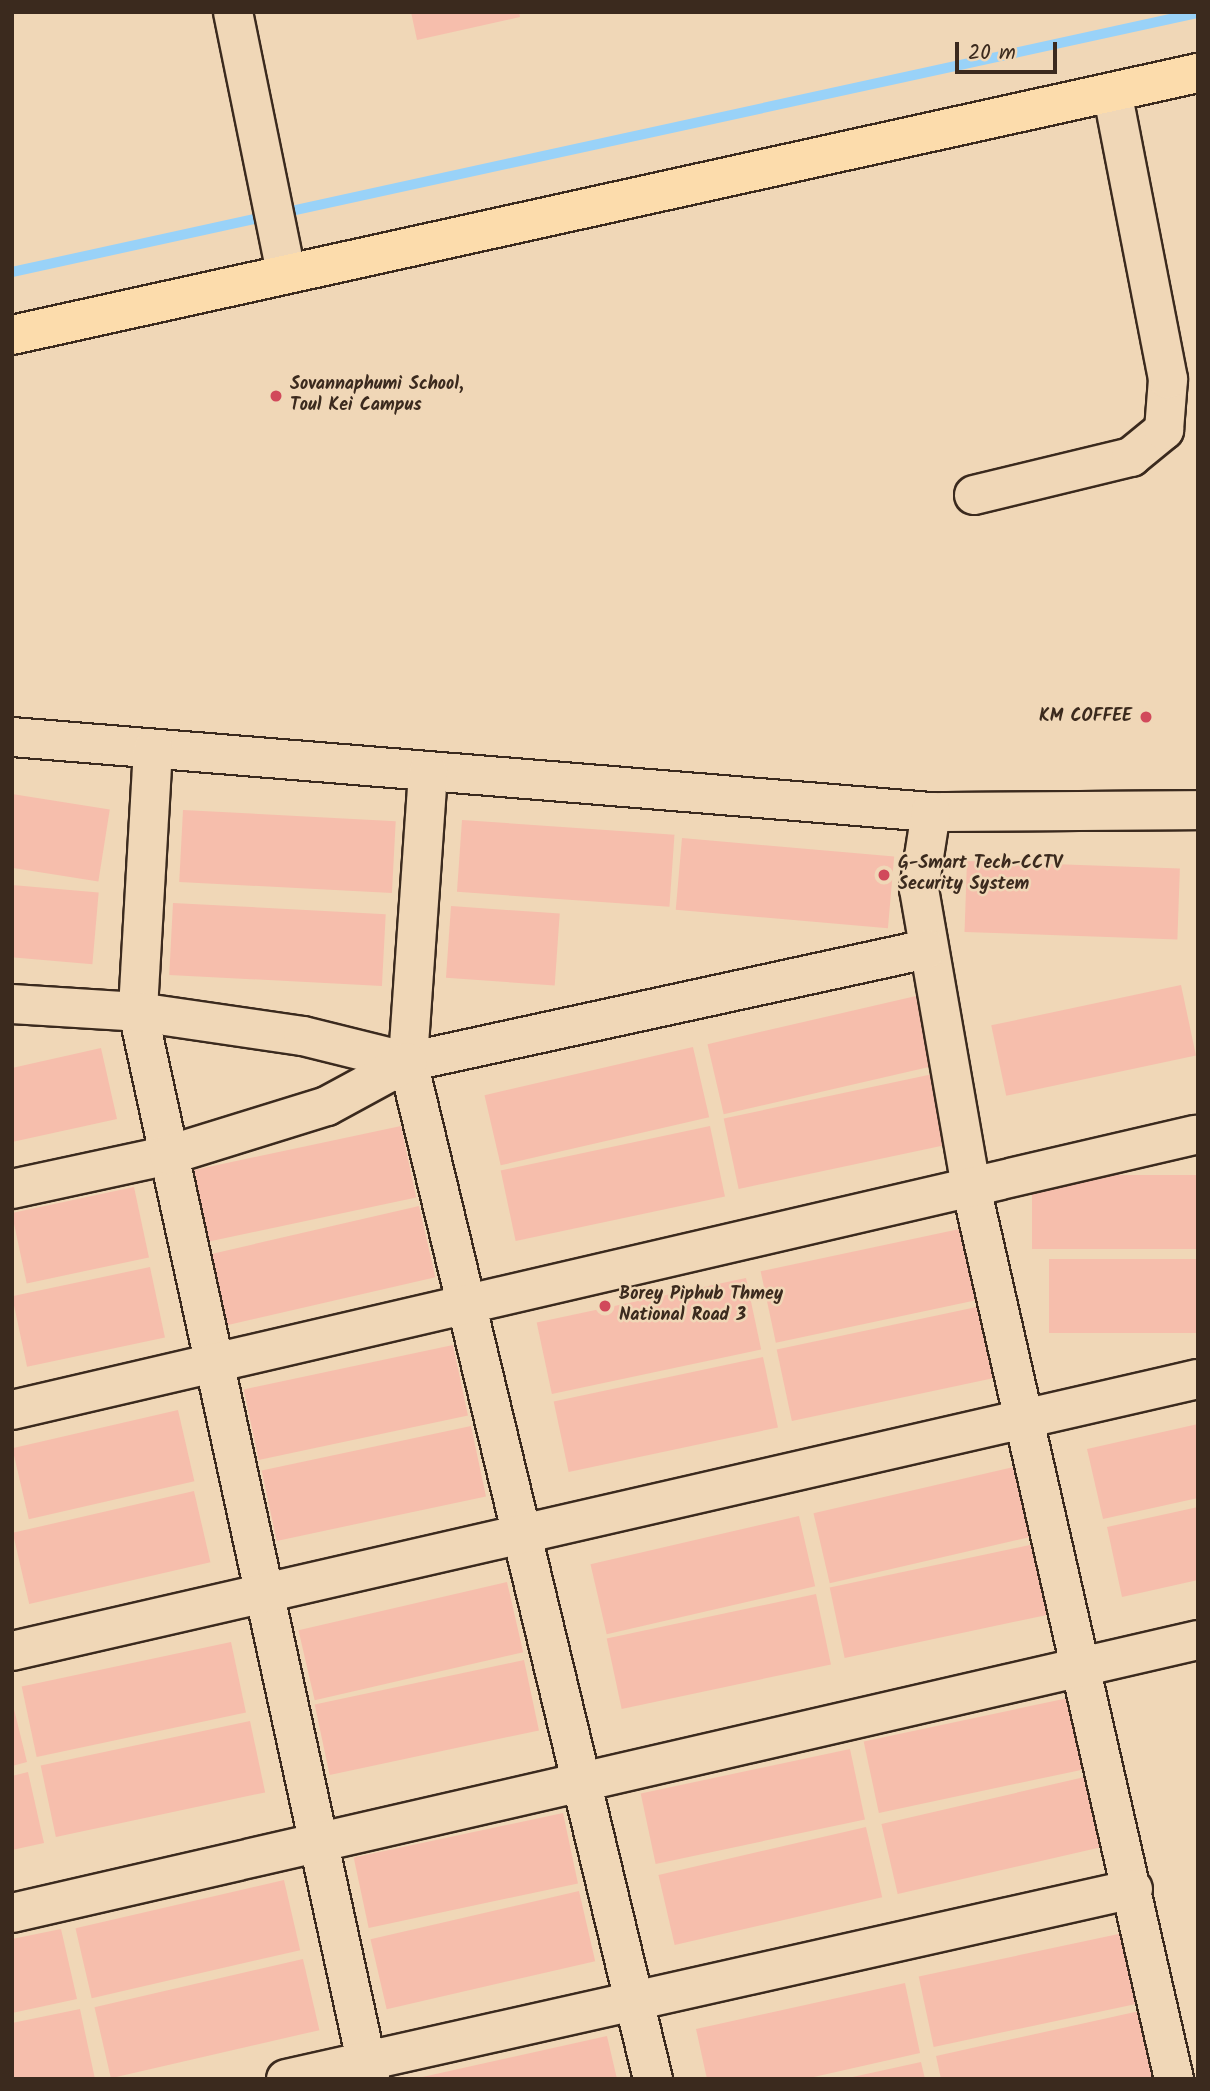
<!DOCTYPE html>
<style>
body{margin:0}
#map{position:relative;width:1210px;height:2091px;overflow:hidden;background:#f0d7b7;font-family:Kalam,sans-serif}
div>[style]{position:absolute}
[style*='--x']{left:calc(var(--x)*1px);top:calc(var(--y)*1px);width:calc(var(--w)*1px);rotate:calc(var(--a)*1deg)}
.stream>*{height:10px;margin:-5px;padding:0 5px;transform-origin:5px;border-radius:5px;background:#99d2f8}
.building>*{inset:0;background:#f6beac;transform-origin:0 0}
.roads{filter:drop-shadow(2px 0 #3b2a1e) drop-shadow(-2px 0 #3b2a1e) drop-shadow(0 2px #3b2a1e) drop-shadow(0 -2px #3b2a1e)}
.minor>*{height:38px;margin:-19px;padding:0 19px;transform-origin:19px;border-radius:19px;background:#f0d7b7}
.major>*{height:38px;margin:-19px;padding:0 19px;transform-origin:19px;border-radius:19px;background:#fcdcac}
.dots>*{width:19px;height:19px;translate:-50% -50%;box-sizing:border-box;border:4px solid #f0d7b7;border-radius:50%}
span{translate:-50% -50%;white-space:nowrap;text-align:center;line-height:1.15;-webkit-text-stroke:5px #f0d7b7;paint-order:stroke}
.poi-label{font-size:18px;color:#3b2a1e;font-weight:700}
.left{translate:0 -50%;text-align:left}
.right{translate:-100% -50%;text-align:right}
.frame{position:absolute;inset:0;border:14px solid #3b2a1e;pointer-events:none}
.scale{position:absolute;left:955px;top:42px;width:102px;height:32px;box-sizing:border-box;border:4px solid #3b2a1e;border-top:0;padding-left:9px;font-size:21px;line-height:24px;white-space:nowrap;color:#3b2a1e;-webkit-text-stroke:5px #f0d7b7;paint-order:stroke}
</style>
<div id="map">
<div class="stream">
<div style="--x:12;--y:272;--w:1214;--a:-12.32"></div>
</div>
<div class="building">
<div style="clip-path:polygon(411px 12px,519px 12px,520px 17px,417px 40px)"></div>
<div style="left:12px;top:794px;width:99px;height:73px;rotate:9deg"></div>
<div style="left:183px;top:810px;width:213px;height:72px;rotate:3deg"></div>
<div style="left:462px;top:820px;width:213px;height:72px;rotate:4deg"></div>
<div style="left:682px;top:838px;width:213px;height:72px;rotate:5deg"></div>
<div style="left:967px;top:861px;width:213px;height:71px;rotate:2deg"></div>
<div style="left:12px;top:885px;width:87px;height:72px;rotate:5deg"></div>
<div style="left:173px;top:903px;width:213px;height:72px;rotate:3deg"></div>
<div style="left:451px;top:906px;width:109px;height:72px;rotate:4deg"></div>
<div style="left:1181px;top:985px;width:72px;height:194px;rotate:78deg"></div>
<div style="left:916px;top:996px;width:72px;height:214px;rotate:77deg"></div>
<div style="left:693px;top:1047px;width:72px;height:214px;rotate:77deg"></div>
<div style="clip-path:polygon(101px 1048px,117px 1119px,12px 1142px,12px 1068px)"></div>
<div style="left:933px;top:1074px;width:72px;height:214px;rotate:78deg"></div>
<div style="left:401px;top:1126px;width:73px;height:214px;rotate:78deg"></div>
<div style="left:710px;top:1126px;width:72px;height:214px;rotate:78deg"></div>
<div style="left:1198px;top:1175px;width:74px;height:166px;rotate:90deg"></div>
<div style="left:134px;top:1187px;width:72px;height:125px;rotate:78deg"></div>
<div style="left:419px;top:1206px;width:73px;height:214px;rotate:77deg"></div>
<div style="left:969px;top:1227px;width:73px;height:213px;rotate:78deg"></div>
<div style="left:1198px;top:1259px;width:74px;height:149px;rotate:90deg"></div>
<div style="left:150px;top:1267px;width:72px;height:141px;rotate:78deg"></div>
<div style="left:746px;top:1278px;width:73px;height:214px;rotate:78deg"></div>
<div style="left:986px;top:1305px;width:73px;height:214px;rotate:78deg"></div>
<div style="left:453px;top:1345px;width:72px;height:214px;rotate:78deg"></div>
<div style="left:763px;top:1357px;width:72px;height:214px;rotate:78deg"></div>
<div style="left:178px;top:1410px;width:73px;height:170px;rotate:77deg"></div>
<div style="clip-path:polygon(1198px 1424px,1198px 1498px,1103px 1519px,1087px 1449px)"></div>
<div style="left:471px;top:1426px;width:72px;height:214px;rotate:78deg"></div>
<div style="left:1022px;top:1465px;width:72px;height:214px;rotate:77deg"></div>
<div style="left:194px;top:1491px;width:73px;height:186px;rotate:77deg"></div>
<div style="clip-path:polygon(1198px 1507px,1198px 1580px,1122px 1597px,1107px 1527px)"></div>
<div style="left:799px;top:1516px;width:72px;height:214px;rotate:77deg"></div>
<div style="left:1039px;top:1543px;width:72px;height:214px;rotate:78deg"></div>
<div style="left:507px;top:1582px;width:72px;height:214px;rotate:77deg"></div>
<div style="left:816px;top:1594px;width:72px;height:214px;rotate:78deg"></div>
<div style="left:231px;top:1642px;width:72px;height:214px;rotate:78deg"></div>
<div style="left:524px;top:1660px;width:72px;height:214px;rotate:78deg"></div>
<div style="left:1073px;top:1697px;width:73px;height:214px;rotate:78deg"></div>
<div style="clip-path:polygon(12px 1701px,27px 1762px,12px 1766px)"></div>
<div style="left:250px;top:1721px;width:73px;height:214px;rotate:78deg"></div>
<div style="left:850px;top:1749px;width:72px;height:214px;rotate:78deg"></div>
<div style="clip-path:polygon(28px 1772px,44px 1843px,12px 1850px,12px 1776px)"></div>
<div style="left:1089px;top:1776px;width:72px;height:213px;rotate:77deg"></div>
<div style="left:563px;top:1813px;width:72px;height:214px;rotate:78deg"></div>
<div style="left:866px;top:1827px;width:72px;height:213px;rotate:77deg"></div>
<div style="left:284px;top:1880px;width:72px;height:214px;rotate:77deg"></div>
<div style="left:579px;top:1891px;width:72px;height:214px;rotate:77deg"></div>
<div style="clip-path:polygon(61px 1929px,77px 1999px,12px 2013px,12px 1939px)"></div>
<div style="left:1128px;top:1932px;width:72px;height:214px;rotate:78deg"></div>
<div style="left:303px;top:1959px;width:73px;height:214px;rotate:77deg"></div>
<div style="clip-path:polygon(905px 1983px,920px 2053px,805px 2079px,707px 2079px,696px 2029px)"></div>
<div style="clip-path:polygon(80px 2009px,95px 2079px,12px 2079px,12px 2023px)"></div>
<div style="clip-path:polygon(1144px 2010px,1160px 2079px,941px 2079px,936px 2056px)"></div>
<div style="clip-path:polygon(607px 2036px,617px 2079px,419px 2079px,418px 2078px)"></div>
<div style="clip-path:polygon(921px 2062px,925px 2079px,848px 2079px,848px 2078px)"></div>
</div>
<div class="roads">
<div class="minor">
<div style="--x:233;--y:12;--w:266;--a:78.5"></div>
<div style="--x:974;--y:495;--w:162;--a:-13.6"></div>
<div style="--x:1131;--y:457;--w:43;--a:-39.3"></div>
<div style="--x:1164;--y:430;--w:51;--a:-85.5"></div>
<div style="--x:1168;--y:379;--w:292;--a:-101"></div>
<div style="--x:12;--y:737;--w:922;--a:4.67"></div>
<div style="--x:931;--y:812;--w:267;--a:-0.4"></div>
<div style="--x:153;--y:749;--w:263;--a:93.3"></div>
<div style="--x:138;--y:1012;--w:1092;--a:77.73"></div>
<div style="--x:428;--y:773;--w:290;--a:94"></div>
<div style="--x:408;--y:1062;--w:1046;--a:76.46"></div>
<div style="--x:931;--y:812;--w:78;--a:98.9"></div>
<div style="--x:919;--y:889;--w:303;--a:80.1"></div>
<div style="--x:971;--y:1187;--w:915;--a:77.18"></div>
<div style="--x:12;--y:1004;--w:126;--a:3.6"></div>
<div style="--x:138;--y:1012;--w:167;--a:8.3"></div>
<div style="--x:303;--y:1036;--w:108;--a:13.9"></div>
<div style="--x:408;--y:1062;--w:531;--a:-12.28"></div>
<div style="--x:12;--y:1189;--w:161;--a:-12.2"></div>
<div style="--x:169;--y:1155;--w:165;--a:-17.2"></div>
<div style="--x:327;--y:1106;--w:92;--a:-28.5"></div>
<div style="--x:12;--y:1410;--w:1215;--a:-13.09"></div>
<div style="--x:12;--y:1651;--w:1217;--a:-12.92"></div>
<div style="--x:12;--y:1913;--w:1217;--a:-12.96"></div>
<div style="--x:286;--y:2079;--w:868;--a:-12.64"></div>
</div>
<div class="major">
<div style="--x:12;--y:335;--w:1215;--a:-12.46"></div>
</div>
</div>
<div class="dots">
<div style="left:276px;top:396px;background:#d1495b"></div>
<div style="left:1146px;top:717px;background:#d1495b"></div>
<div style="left:884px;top:875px;background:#d1495b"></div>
<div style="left:605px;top:1306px;background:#d1495b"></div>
</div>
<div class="poi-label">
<span class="left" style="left:290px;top:396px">Sovannaphumi School,<br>Toul Kei Campus</span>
<span class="right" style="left:1132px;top:717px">KM COFFEE</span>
<span class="left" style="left:898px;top:875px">G-Smart Tech-CCTV<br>Security System</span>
<span class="left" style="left:619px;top:1306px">Borey Piphub Thmey<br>National Road 3</span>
</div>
<div class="frame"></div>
<div class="scale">20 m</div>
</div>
